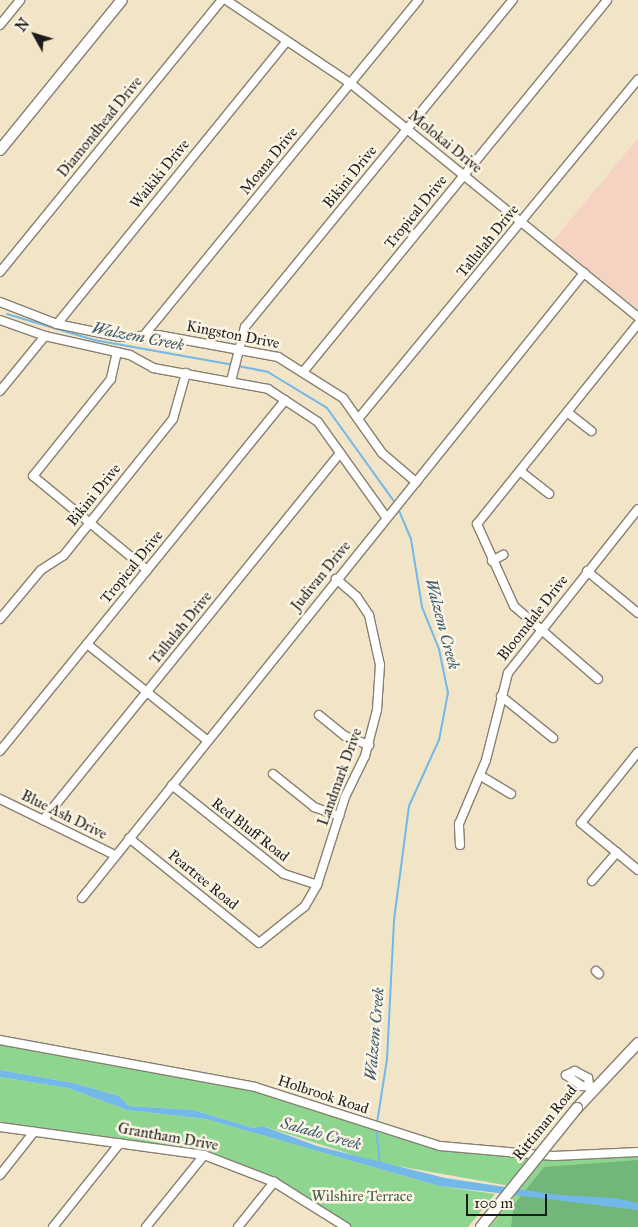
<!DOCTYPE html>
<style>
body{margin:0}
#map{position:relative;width:638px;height:1227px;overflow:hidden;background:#f2e5c7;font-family:"IM FELL Great Primer",serif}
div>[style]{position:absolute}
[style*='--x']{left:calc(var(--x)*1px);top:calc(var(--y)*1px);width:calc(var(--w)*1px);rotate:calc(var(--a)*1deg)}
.built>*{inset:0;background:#f5d2c2}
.green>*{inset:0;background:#8ed590}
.forest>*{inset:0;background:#72b67a}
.water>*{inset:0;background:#72b8e9}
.stream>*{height:2px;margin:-1px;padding:0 1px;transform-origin:1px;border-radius:1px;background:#72b8e9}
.roads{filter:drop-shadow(1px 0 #878072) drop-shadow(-1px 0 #878072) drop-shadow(0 1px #878072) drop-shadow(0 -1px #878072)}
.minor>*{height:8px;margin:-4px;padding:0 4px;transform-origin:4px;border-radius:4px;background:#fff}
.major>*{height:10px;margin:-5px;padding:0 5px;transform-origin:5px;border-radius:5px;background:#fff}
.bridges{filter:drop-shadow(1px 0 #878072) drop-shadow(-1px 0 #878072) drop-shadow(0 1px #878072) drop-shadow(0 -1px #878072)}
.major-bridge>*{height:10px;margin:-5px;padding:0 5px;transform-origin:5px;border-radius:5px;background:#fff}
span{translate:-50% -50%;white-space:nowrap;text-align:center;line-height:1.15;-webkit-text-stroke:5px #fcf5e5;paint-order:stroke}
.street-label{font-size:15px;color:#1c1c1c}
.park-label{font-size:15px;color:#445d45}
.water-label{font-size:16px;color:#3e5a6e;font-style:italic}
.north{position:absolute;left:10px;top:10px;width:50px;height:50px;-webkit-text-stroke:4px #fcf5e5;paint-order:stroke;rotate:309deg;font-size:14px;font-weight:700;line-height:20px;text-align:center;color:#1c1c1c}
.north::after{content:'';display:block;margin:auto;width:18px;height:22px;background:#1c1c1c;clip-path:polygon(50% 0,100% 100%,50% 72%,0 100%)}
.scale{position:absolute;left:466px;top:1194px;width:81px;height:22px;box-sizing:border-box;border:2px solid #1c1c1c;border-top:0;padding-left:6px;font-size:15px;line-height:18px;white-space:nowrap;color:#1c1c1c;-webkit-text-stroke:4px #fcf5e5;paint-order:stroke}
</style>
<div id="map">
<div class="built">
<div style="clip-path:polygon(638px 138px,638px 309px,553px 241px)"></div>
</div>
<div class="green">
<div style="clip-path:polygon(0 1043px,248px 1089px,440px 1148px,543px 1160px,638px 1157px,638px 1227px,490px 1227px,521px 1188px,375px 1162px,263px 1126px,253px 1128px,193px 1110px,129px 1106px,119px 1096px,73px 1083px,0 1070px)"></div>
<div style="clip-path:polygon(0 1077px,68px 1088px,127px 1110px,206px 1119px,439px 1186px,495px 1194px,468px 1227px,351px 1227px,285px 1185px,211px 1153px,0 1123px)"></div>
</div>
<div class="forest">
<div style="clip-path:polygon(638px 1160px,638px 1227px,511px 1227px,514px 1205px,544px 1167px)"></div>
</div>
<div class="water">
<div style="clip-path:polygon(0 1070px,73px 1083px,119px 1096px,129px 1106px,193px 1110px,253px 1128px,263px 1126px,317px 1146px,445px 1178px,558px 1195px,615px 1198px,638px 1203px,638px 1210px,439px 1186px,206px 1119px,127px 1110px,68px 1088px,0 1077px)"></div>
</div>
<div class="stream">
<div style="--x:7;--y:314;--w:91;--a:16.6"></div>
<div style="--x:94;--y:340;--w:142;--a:10.1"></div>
<div style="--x:238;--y:366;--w:31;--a:11"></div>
<div style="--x:268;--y:372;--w:69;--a:31.4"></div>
<div style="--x:327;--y:408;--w:118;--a:54.3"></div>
<div style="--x:377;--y:1123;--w:65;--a:-81.1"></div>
<div style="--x:387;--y:1059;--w:139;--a:-87.1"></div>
<div style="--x:394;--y:920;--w:115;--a:-82.5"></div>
<div style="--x:409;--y:806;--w:72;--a:-65.6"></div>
<div style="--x:439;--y:740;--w:48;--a:-79.2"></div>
<div style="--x:448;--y:693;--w:45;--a:-101.6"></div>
<div style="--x:439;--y:649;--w:45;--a:-112"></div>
<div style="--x:422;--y:607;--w:69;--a:-99.2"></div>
<div style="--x:411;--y:539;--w:34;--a:-113"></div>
<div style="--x:376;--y:1127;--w:38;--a:84"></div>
</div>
<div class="roads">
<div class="minor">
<div style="--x:226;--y:0;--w:149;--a:33.8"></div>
<div style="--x:350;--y:83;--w:371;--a:39.1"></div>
<div style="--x:0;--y:25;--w:32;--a:-51"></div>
<div style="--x:0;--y:272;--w:351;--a:-50.8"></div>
<div style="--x:0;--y:302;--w:61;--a:21.1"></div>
<div style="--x:57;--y:324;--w:64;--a:11.7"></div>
<div style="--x:120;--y:337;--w:38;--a:-3"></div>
<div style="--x:158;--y:335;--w:122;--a:10.4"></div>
<div style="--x:278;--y:357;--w:77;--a:32.2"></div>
<div style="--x:343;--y:398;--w:67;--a:54.7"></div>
<div style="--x:382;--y:453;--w:45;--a:40.5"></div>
<div style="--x:0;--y:320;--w:48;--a:19.6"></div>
<div style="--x:45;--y:336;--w:87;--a:12.6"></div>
<div style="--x:130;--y:355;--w:26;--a:29"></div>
<div style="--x:153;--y:368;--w:117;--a:10.3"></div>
<div style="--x:268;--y:389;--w:60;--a:33.4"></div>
<div style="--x:318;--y:422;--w:117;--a:54.4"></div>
<div style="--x:57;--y:324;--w:362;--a:-50.9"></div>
<div style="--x:141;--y:339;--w:438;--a:-50.7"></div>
<div style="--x:117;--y:352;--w:28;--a:103"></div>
<div style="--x:111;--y:379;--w:124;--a:128.8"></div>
<div style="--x:33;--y:476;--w:148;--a:39.5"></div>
<div style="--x:303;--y:372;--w:480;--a:-50.7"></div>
<div style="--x:231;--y:381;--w:56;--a:-75.5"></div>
<div style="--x:245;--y:327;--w:423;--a:-50.7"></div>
<div style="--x:0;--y:391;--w:71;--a:-50.7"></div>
<div style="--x:567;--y:412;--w:31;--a:38"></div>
<div style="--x:358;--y:419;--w:440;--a:-50.5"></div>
<div style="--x:520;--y:471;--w:37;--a:38"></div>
<div style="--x:492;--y:561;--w:13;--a:-29"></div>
<div style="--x:587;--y:571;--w:66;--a:39.5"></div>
<div style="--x:0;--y:619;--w:64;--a:-50.1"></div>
<div style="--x:41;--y:570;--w:27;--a:-33"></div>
<div style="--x:64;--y:555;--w:174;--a:-51.3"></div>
<div style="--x:173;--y:419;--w:48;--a:-74.2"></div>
<div style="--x:87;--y:644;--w:154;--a:38.7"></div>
<div style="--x:598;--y:679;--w:111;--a:-139"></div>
<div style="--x:514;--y:606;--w:90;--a:-114.3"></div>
<div style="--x:477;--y:524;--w:257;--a:-51.2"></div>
<div style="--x:501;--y:696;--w:67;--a:38.9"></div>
<div style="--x:319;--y:715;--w:33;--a:39"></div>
<div style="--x:345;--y:736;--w:26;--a:21"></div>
<div style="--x:0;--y:751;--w:452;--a:-50.9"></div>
<div style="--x:638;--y:752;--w:91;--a:128.8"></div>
<div style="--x:581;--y:823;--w:74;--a:39.5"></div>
<div style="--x:273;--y:774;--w:53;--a:38.8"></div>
<div style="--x:314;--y:807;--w:27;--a:20"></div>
<div style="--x:481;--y:776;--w:35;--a:31"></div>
<div style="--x:172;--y:785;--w:143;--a:38.5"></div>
<div style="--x:284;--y:874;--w:35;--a:18"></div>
<div style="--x:0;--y:799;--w:128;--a:26"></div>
<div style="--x:43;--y:820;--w:472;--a:-51"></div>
<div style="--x:129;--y:838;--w:167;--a:38.9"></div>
<div style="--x:259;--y:943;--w:59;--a:-38.8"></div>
<div style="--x:305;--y:906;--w:24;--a:-60"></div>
<div style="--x:317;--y:885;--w:92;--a:-72.3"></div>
<div style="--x:345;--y:797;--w:46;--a:-64"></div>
<div style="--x:365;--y:756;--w:48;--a:-75.4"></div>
<div style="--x:377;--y:710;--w:45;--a:-86.2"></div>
<div style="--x:380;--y:665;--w:51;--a:-102.4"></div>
<div style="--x:369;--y:615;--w:22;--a:-124"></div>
<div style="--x:357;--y:597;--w:28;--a:-139"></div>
<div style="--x:460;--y:845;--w:21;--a:-93"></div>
<div style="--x:459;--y:824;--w:69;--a:-67.1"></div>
<div style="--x:486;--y:760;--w:90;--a:-75.8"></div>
<div style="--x:508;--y:673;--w:209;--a:-51.6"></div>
<div style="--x:592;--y:881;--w:38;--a:-49"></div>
<div style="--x:82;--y:898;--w:802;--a:-51.23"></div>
<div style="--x:596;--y:971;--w:4;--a:45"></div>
<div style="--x:0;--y:1040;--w:259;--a:10.4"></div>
<div style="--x:255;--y:1087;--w:194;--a:17.7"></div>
<div style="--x:440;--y:1146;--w:114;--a:5"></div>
<div style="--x:554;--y:1156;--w:84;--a:-2.7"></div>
<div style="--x:589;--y:1084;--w:6;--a:-99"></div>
<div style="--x:588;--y:1078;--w:15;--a:-152"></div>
<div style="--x:575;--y:1071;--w:10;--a:156"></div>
<div style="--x:566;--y:1075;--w:19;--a:35"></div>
<div style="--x:582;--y:1086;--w:12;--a:5"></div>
<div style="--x:0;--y:1127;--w:206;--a:7.8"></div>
<div style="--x:204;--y:1155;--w:75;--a:21.1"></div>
<div style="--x:274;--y:1182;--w:85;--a:32"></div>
<div style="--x:0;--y:1175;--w:55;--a:-51.7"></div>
<div style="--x:53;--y:1227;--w:107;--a:-51.4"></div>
<div style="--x:146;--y:1227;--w:92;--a:-51.1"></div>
<div style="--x:238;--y:1227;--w:58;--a:-51.3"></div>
</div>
<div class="major">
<div style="--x:0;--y:150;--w:193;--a:-50.9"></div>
<div style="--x:577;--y:1108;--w:89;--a:-46.8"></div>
</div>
</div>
<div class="bridges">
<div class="major-bridge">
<div style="--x:481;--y:1227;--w:153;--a:-51.1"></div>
</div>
</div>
<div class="street-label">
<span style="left:100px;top:127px;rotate:-51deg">Diamondhead Drive</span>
<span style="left:445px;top:142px;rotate:39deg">Molokai Drive</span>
<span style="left:269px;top:161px;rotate:-51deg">Moana Drive</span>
<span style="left:160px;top:174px;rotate:-51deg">Waikiki Drive</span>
<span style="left:350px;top:177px;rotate:-51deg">Bikini Drive</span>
<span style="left:416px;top:212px;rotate:-51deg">Tropical Drive</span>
<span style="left:488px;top:241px;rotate:-51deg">Tallulah Drive</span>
<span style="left:233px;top:335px;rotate:11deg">Kingston Drive</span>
<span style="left:94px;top:495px;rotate:-51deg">Bikini Drive</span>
<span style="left:132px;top:567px;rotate:-51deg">Tropical Drive</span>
<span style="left:321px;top:576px;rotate:-51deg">Judivan Drive</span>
<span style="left:533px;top:618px;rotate:-52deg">Bloomdale Drive</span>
<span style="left:181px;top:628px;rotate:-51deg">Tallulah Drive</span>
<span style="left:340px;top:777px;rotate:-70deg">Landmark Drive</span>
<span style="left:64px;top:815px;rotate:26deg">Blue Ash Drive</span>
<span style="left:250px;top:830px;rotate:38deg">Red Bluff Road</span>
<span style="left:203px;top:880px;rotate:39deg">Peartree Road</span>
<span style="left:323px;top:1095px;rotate:18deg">Holbrook Road</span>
<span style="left:545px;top:1123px;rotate:-51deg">Rittiman Road</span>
<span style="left:168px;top:1137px;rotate:10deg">Grantham Drive</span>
</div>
<div class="park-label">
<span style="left:362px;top:1197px">Wilshire Terrace</span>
</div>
<div class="water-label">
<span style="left:138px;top:337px;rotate:11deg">Walzem Creek</span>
<span style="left:442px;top:624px;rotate:75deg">Walzem Creek</span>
<span style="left:375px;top:1034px;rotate:-85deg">Walzem Creek</span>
<span style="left:321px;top:1134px;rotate:16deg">Salado Creek</span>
</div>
<div class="north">N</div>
<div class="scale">100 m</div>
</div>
